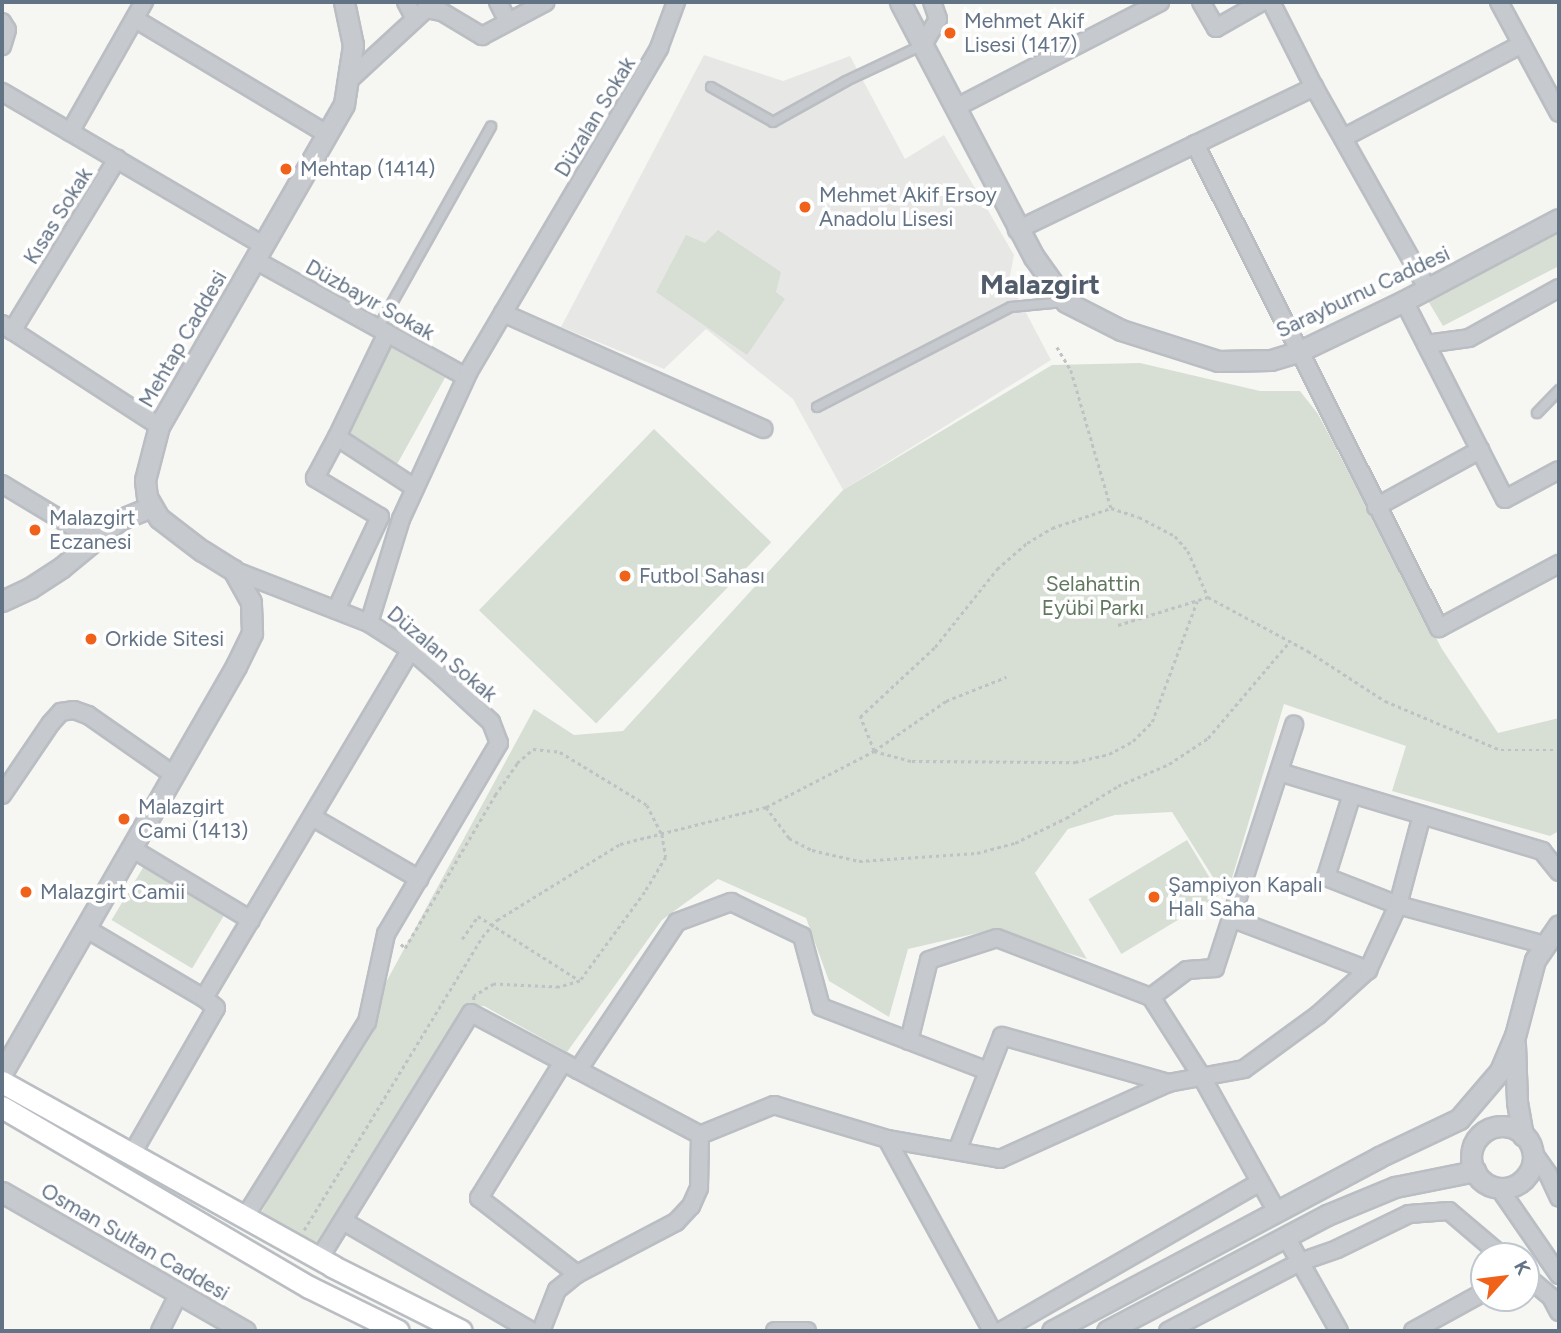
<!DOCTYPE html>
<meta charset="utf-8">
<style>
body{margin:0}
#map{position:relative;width:1561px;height:1333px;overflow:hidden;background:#f6f7f3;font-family:Figtree,sans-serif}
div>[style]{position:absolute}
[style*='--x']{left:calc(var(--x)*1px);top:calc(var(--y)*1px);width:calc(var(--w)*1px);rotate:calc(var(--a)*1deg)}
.built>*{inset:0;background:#e7e8e6}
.green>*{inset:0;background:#d7dfd4;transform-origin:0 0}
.path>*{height:2.5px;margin-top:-1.25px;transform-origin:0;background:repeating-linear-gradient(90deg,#bfc1c4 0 3.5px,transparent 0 7px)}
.roads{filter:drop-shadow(2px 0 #babec3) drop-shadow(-2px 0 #babec3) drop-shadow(0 2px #babec3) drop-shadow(0 -2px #babec3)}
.service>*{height:8px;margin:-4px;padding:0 4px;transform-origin:4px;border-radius:4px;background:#c6c9cd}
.minor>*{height:16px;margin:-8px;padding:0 8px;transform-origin:8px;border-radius:8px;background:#c6c9cd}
.tertiary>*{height:19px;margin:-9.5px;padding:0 9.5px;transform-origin:9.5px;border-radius:9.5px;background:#c6c9cd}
.tertiary>.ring{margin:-9.5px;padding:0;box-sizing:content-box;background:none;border:19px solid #c6c9cd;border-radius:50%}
.secondary>*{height:21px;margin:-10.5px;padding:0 10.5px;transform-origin:10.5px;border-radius:10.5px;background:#fff}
.dots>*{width:19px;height:19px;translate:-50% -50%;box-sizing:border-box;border:4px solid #fff;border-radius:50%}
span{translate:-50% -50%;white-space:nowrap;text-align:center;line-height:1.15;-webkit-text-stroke:7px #fff;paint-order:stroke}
.poi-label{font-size:21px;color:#637386}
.left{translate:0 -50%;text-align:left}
.street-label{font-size:21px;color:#637386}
.park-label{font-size:21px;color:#61785f}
.district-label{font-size:28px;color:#525d6b;font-weight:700}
.frame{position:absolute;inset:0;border:4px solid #637386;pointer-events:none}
.north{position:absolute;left:1470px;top:1242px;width:70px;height:70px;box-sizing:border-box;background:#fff;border:2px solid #c1c7cf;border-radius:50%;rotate:62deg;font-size:19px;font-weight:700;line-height:28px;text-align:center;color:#637386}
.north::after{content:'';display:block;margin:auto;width:24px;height:32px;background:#f0621a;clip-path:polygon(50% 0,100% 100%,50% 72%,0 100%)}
</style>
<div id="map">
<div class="built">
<div style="clip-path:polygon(704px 55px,783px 81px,850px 56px,905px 159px,944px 135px,1014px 255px,1008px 286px,1013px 288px,1051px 360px,843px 490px,793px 399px,706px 329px,664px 369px,561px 327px)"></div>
</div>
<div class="green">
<div style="clip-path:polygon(718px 230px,781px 272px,776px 292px,785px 299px,747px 355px,656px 292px,686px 235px,705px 243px)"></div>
<div style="clip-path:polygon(1559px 232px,1559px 266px,1443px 326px,1428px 301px)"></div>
<div style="left:390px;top:347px;width:63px;height:100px;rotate:29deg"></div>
<div style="clip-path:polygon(1140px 363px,1260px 391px,1300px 391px,1318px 414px,1442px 649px,1498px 733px,1559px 718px,1559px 831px,1550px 836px,1392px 791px,1406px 746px,1284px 704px,1226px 898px,1172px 812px,1115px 815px,1068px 829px,1035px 873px,1087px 959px,991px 930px,908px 949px,889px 1017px,829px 981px,806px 918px,718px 879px,662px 920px,567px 1052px,484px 1006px,466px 1005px,317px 1245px,261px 1213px,534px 709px,574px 735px,623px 731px,843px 490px,1052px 365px)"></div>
<div style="left:654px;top:429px;width:163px;height:252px;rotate:44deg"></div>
<div style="left:1187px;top:840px;width:64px;height:115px;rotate:59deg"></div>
<div style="left:144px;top:866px;width:94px;height:63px;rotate:31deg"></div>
</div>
<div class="path">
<div style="--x:1057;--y:347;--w:27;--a:59"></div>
<div style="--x:1071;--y:370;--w:144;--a:73.8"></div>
<div style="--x:1118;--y:625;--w:94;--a:-17.3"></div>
<div style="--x:1208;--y:597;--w:114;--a:28.4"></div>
<div style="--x:1308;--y:651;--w:92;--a:33"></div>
<div style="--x:1385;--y:701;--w:126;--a:22.9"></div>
<div style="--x:1501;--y:750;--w:58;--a:0"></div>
<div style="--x:874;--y:751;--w:37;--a:-112"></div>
<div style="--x:860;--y:717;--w:103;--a:-43"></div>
<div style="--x:935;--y:647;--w:100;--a:-51.5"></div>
<div style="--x:997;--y:569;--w:40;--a:-41"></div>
<div style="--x:1027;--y:543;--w:29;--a:-31"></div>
<div style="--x:1052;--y:528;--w:62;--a:-18.7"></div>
<div style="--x:1111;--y:508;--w:29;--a:18"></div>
<div style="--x:1139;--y:517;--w:41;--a:27.8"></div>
<div style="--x:1175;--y:536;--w:20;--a:49"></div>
<div style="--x:1188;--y:551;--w:50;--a:66.5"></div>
<div style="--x:874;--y:751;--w:39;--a:15"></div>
<div style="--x:912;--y:761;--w:163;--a:0.4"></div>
<div style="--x:1075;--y:762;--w:35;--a:-13"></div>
<div style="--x:1109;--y:754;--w:27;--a:-28"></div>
<div style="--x:1133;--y:741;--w:27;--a:-45"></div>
<div style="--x:1152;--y:722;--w:129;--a:-69.6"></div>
<div style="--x:766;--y:807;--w:39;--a:53"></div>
<div style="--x:789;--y:838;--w:26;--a:28"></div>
<div style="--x:812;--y:850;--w:48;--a:13.2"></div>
<div style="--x:859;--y:861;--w:118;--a:-3.9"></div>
<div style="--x:977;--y:853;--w:39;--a:-15"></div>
<div style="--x:1015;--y:843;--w:57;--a:-26.1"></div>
<div style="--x:1066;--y:818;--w:61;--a:-31.6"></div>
<div style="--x:1118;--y:786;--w:56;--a:-23.3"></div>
<div style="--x:1169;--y:764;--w:47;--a:-33.7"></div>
<div style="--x:1208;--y:738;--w:127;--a:-49.8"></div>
<div style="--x:462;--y:939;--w:28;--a:-55"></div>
<div style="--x:478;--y:916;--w:120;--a:32.4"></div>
<div style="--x:401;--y:944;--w:6;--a:45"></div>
<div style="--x:405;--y:948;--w:178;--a:-59.5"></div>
<div style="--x:495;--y:795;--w:39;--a:-55"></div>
<div style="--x:517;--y:763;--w:21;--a:-41"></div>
<div style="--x:533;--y:749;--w:27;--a:6"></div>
<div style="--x:560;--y:752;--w:102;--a:31.3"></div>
<div style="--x:647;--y:805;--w:33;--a:63"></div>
<div style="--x:662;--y:834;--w:23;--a:80"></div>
<div style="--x:666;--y:857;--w:41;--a:121"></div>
<div style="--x:645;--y:892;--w:110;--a:126.1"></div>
<div style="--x:580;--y:981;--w:22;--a:164"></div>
<div style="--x:559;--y:987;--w:65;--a:-177.4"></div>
<div style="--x:494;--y:984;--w:23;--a:149"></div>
<div style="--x:474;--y:996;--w:4;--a:90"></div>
<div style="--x:304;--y:1230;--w:343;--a:-58.7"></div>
<div style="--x:482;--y:937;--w:23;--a:-49"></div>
<div style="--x:497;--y:920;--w:145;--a:-31.7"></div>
<div style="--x:620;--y:844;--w:151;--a:-14.2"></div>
<div style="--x:766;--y:807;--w:122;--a:-27.4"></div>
<div style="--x:874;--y:751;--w:88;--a:-34.8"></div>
<div style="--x:946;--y:701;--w:65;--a:-21.8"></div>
</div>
<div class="roads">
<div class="service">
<div style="--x:711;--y:87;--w:71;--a:29.4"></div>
<div style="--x:773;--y:122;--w:84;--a:-29.3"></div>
<div style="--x:846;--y:81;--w:85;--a:-25.1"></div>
<div style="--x:378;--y:328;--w:231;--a:-60.7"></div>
<div style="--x:817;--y:407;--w:218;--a:-27.3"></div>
<div style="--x:1011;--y:307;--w:53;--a:-5.4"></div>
<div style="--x:1537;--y:413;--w:32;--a:-46"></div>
</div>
<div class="minor">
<div style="--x:406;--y:2;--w:19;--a:62"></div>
<div style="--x:498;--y:2;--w:22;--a:63"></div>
<div style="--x:1201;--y:2;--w:30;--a:60"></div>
<div style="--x:1216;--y:28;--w:53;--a:-29.5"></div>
<div style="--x:1271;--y:2;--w:95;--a:63.2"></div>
<div style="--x:1499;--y:2;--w:126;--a:61.6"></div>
<div style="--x:135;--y:19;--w:224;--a:30.9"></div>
<div style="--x:2;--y:22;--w:9;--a:58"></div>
<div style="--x:7;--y:30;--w:17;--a:107"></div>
<div style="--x:923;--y:45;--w:30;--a:-60"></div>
<div style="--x:938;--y:19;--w:18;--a:-109"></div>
<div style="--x:348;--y:81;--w:106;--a:-42.7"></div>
<div style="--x:426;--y:9;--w:16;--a:11"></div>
<div style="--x:442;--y:12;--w:47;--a:31"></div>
<div style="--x:482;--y:36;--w:72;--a:-28"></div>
<div style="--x:2;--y:92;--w:303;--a:30.4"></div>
<div style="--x:955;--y:108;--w:231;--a:-27.3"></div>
<div style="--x:70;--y:132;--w:150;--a:-60.4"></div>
<div style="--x:1343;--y:138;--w:202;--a:-27.7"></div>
<div style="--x:1195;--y:144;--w:542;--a:63.25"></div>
<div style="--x:1439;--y:628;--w:136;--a:-28.1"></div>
<div style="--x:1017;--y:230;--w:330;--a:-25.7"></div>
<div style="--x:1314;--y:87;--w:232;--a:60.6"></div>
<div style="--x:255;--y:260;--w:241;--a:29"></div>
<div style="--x:1404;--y:301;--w:222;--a:63"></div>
<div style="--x:1505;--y:499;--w:61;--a:-28.2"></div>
<div style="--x:503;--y:313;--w:285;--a:24"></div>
<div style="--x:2;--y:324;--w:187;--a:33"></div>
<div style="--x:12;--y:331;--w:202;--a:-58.6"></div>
<div style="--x:387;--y:333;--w:115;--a:115.7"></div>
<div style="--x:337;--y:437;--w:93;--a:33.2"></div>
<div style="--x:1426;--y:344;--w:43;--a:-7.9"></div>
<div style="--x:1469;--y:338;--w:103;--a:-29.1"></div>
<div style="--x:2;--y:484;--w:106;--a:31.1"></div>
<div style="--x:1376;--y:507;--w:119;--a:-28.7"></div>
<div style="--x:233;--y:570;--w:146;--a:21.3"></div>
<div style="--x:336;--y:610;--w:103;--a:-64.7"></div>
<div style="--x:380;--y:517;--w:76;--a:-149"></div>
<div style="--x:315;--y:478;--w:47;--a:-61.8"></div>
<div style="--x:1279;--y:772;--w:275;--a:16.7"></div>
<div style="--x:1542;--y:851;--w:27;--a:51"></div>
<div style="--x:1352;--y:794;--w:87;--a:107.4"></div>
<div style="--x:1326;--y:877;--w:77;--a:21.3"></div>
<div style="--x:1398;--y:905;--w:93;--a:-75.1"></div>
<div style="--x:2;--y:795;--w:87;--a:-55.8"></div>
<div style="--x:51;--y:723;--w:15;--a:-48"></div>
<div style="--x:61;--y:712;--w:13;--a:-9"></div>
<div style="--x:74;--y:710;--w:15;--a:20"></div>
<div style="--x:88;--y:715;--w:105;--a:34.9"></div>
<div style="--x:312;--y:817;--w:124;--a:30.1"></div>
<div style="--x:131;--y:848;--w:140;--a:31"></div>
<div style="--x:1231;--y:918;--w:147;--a:20.8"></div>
<div style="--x:85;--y:928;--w:138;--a:30.5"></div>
<div style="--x:204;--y:998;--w:405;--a:-59.3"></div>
<div style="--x:909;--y:1041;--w:83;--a:-76.1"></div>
<div style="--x:929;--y:960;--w:71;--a:-17.9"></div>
<div style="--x:997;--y:938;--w:165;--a:21"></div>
<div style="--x:563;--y:1062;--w:160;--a:121.7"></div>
<div style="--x:479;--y:1198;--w:124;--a:37.8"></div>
<div style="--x:578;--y:1070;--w:178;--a:-56.2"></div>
<div style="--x:677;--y:922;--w:58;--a:-20.3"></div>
<div style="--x:731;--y:902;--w:79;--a:25.6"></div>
<div style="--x:802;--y:936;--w:73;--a:75"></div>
<div style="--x:821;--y:1007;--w:179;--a:21"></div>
<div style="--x:887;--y:1139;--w:219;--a:61.3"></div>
<div style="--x:957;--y:1151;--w:123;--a:-68.6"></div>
<div style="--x:1002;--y:1036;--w:173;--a:15.8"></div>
<div style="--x:1532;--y:1151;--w:28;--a:55"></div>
<div style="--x:1548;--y:1174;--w:26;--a:65"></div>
<div style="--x:132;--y:1154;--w:168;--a:-60.1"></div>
<div style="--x:216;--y:1008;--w:16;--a:-140"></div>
<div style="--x:1499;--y:1188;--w:106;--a:55.4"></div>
<div style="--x:1277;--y:1212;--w:154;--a:-119.1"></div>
<div style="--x:1202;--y:1077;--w:95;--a:-122.5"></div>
<div style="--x:1151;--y:997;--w:45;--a:-36.9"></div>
<div style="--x:1187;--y:970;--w:28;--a:-4"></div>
<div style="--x:1215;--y:968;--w:256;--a:-72"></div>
<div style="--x:245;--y:1217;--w:230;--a:-58"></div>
<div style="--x:367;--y:1022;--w:90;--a:-77.8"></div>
<div style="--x:386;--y:934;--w:222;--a:-59.4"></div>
<div style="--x:499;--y:743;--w:22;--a:-111"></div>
<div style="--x:491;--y:722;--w:68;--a:-137.4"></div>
<div style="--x:441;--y:676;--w:40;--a:-139"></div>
<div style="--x:411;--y:650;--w:50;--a:-147.3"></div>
<div style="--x:369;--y:623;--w:109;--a:-72.9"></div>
<div style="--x:401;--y:519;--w:163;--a:-65.3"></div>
<div style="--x:469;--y:371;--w:375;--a:-59.5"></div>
<div style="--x:659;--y:48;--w:49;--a:-69.7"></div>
<div style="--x:343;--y:1221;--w:218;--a:30.3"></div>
<div style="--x:1286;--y:1237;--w:108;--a:60.6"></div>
<div style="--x:319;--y:1259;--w:289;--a:-58.3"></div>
<div style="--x:471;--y:1013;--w:259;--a:28"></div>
<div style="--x:700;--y:1135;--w:80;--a:-22.1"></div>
<div style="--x:774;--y:1105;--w:118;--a:16.7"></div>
<div style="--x:887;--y:1139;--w:115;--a:10"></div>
<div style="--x:1000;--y:1159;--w:184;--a:-24.3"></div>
<div style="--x:1168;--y:1083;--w:77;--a:-10.4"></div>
<div style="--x:1244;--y:1069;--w:92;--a:-36.1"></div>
<div style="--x:1318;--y:1015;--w:67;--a:-42"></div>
<div style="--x:1368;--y:970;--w:72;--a:-65.2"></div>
<div style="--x:1398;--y:905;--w:152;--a:15.2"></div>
<div style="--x:1526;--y:1276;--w:33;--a:40"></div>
<div style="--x:1551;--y:1297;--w:17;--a:62"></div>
<div style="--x:160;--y:1331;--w:42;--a:-63.4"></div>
<div style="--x:541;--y:1331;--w:44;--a:-68.7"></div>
<div style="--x:557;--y:1290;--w:26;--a:-39"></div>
<div style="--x:577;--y:1274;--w:112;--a:-27.7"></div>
<div style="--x:676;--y:1222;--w:22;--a:-47"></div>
<div style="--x:691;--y:1206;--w:20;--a:-66"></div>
<div style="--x:699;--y:1188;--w:53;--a:-88.9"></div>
<div style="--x:775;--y:1331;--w:32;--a:0"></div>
<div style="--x:1001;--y:1331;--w:299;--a:-29.9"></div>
<div style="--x:1168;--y:1331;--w:149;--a:-27.6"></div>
<div style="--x:1300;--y:1262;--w:39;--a:-19"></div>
<div style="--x:1337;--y:1249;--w:80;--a:-25.9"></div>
<div style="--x:1409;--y:1214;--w:40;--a:-4.3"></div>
<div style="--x:1449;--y:1211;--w:70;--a:40.3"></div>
<div style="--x:1413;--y:1331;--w:81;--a:-28.8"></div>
</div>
<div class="tertiary">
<div style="--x:900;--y:2;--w:288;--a:62.3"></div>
<div style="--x:1034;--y:257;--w:55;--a:54.6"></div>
<div style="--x:1066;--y:302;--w:62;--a:27"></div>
<div style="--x:1121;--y:330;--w:102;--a:17.7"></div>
<div style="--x:1218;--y:361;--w:53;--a:-1.1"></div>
<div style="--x:1271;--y:360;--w:28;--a:-17"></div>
<div style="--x:1298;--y:352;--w:118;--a:-25.7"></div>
<div style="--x:1404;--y:301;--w:175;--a:-27.9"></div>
<div style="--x:2;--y:601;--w:31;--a:-25"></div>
<div style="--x:30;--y:588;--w:38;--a:-33"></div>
<div style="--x:62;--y:567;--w:74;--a:-39.5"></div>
<div style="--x:119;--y:520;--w:35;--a:-22"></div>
<div style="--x:1515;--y:1044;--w:58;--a:88"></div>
<div style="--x:1517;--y:1102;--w:34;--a:80"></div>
<div style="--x:2;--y:1073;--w:469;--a:-60.1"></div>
<div style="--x:236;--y:666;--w:37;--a:-64"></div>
<div style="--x:252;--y:633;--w:31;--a:-92"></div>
<div style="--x:251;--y:602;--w:37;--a:-119"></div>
<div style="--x:233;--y:570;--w:36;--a:-148"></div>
<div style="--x:202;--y:551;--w:54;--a:-142.5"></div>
<div style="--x:159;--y:518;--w:24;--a:-120"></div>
<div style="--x:147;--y:497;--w:17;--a:-97"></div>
<div style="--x:145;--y:480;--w:56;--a:-75.5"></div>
<div style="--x:159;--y:426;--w:371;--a:-60.1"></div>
<div style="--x:344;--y:104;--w:60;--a:-81.3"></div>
<div style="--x:353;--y:45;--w:44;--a:-101.8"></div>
<div class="ring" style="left:1471px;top:1126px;width:43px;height:43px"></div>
<div style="--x:2;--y:1192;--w:280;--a:29.8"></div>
<div style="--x:1052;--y:1331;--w:370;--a:-28"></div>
<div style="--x:1379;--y:1157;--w:89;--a:-25.4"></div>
<div style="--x:1459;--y:1119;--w:63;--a:-49.5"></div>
<div style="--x:1500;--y:1071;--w:38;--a:-67"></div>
<div style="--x:1515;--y:1036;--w:79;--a:-75.3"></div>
<div style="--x:1535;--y:960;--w:42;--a:-55.6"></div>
<div style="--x:1107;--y:1331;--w:249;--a:-27.8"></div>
<div style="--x:1327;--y:1215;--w:74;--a:-22.4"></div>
<div style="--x:1395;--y:1187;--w:82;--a:-11.3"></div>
</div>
<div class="secondary">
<div style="--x:2;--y:1082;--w:378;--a:29.1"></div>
<div style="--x:332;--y:1266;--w:144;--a:26.7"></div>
<div style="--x:2;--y:1107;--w:356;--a:30.4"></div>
<div style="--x:309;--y:1287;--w:99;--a:26.3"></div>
</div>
</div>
<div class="dots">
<div style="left:950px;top:33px;background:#f0621a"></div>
<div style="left:286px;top:169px;background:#f0621a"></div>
<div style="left:805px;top:207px;background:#f0621a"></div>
<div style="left:35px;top:530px;background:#f0621a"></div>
<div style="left:625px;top:576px;background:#f0621a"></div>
<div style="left:91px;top:639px;background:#f0621a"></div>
<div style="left:124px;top:819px;background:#f0621a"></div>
<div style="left:26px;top:892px;background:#f0621a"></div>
<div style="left:1154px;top:897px;background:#f0621a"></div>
</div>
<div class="poi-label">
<span class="left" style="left:964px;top:33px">Mehmet Akif<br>Lisesi (1417)</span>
<span class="left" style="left:300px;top:169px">Mehtap (1414)</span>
<span class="left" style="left:819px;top:207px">Mehmet Akif Ersoy<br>Anadolu Lisesi</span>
<span class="left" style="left:49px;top:530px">Malazgirt<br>Eczanesi</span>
<span class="left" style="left:639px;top:576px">Futbol Sahası</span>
<span class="left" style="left:105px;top:639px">Orkide Sitesi</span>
<span class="left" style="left:138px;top:819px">Malazgirt<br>Cami (1413)</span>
<span class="left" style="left:1168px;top:897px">Şampiyon Kapalı<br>Halı Saha</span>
<span class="left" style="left:40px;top:892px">Malazgirt Camii</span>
</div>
<div class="street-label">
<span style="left:595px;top:117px;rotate:-59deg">Düzalan Sokak</span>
<span style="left:58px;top:216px;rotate:-58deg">Kısas Sokak</span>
<span style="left:1363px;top:292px;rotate:-25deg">Sarayburnu Caddesi</span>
<span style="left:370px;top:300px;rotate:29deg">Düzbayır Sokak</span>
<span style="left:183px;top:339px;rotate:-60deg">Mehtap Caddesi</span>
<span style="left:442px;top:654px;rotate:40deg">Düzalan Sokak</span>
<span style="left:135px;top:1242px;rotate:30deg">Osman Sultan Caddesi</span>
</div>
<div class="park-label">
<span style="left:1093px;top:596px">Selahattin<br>Eyübi Parkı</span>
</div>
<div class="district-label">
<span style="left:1040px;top:284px">Malazgirt</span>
</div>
<div class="frame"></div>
<div class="north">K</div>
</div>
